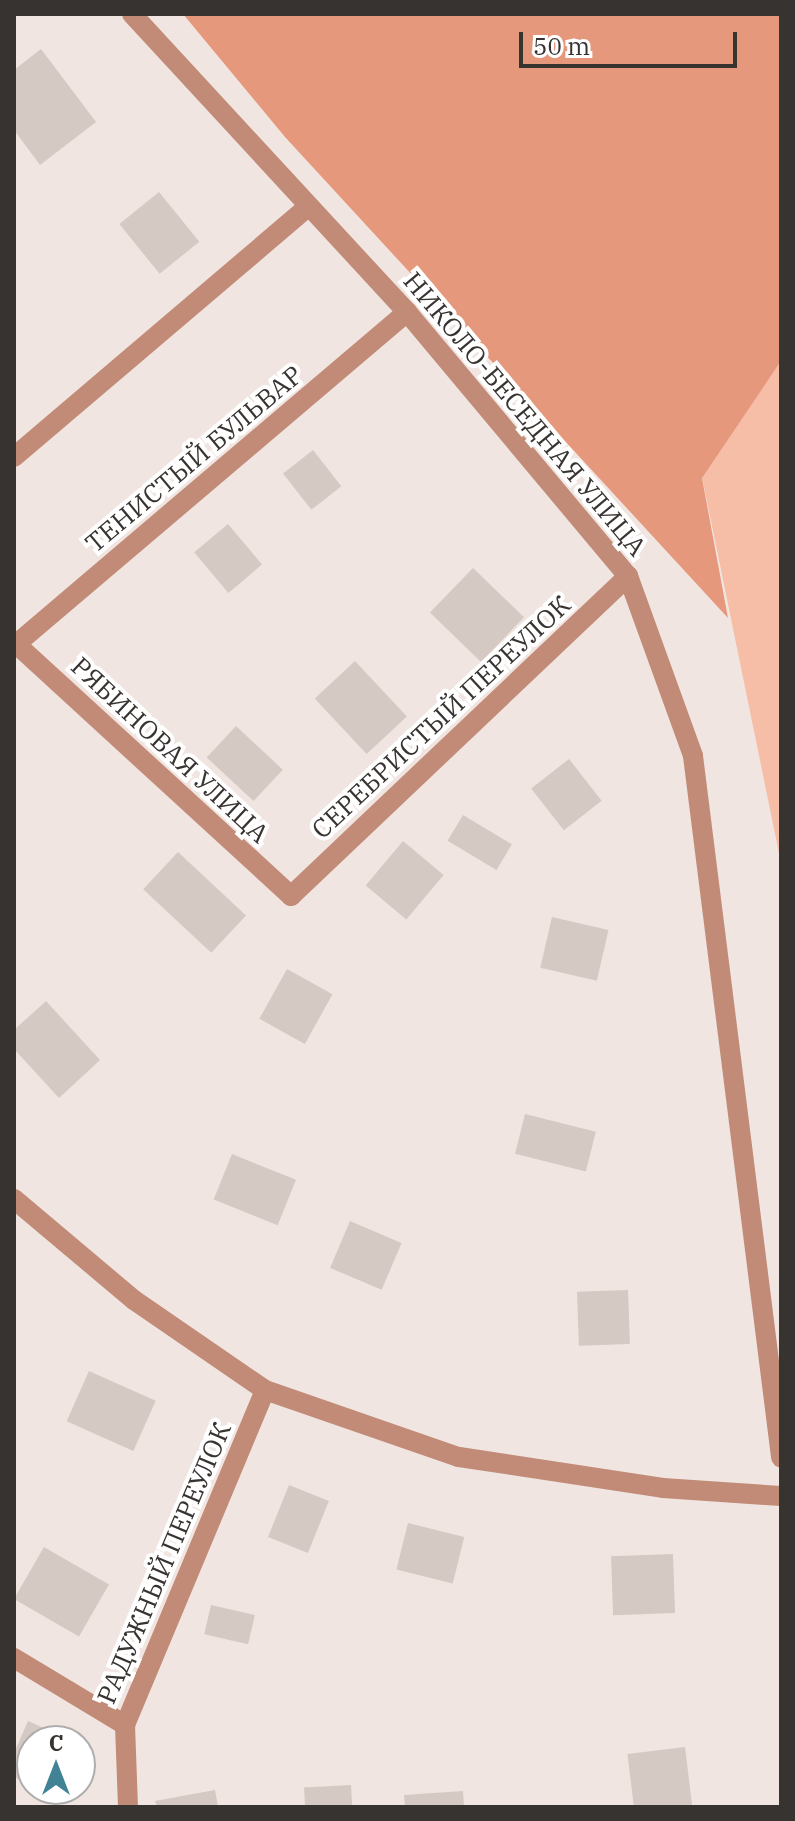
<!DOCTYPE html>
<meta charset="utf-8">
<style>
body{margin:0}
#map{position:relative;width:795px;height:1821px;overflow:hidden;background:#f1e5e1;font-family:"IBM Plex Serif",serif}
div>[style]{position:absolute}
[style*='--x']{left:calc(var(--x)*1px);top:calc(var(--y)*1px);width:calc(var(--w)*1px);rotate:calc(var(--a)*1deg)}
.green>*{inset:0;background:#f6bda7}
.forest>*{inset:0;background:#e5987b}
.building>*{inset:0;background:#d5c9c4;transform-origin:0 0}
.minor>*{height:20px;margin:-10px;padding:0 10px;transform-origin:10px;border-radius:10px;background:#c18b77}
span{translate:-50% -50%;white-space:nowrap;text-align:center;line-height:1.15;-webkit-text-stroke:8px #fff;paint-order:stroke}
.street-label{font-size:26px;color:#373331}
.frame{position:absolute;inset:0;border:16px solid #373331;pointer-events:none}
.north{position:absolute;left:16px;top:1725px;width:80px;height:80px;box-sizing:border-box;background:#fff;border:2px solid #afadad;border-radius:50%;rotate:0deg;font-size:22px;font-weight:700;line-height:32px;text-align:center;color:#373331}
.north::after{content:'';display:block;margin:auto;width:28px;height:36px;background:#418395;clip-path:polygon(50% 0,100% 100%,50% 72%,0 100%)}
.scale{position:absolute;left:519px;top:32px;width:218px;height:36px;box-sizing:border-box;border:4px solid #373331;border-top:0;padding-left:10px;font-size:24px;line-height:28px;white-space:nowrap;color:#373331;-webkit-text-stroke:6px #fff;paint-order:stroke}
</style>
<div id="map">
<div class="green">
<div style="clip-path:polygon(781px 361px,781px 863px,702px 477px)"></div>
</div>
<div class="forest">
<div style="clip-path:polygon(183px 14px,781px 14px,781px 361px,702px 478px,728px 618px,285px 137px)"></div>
</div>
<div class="building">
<div style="clip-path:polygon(41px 49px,96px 122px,40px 165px,14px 130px,14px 70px)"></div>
<div style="left:159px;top:192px;width:64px;height:51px;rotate:51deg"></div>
<div style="left:313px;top:450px;width:46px;height:38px;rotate:52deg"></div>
<div style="left:228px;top:524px;width:53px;height:44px;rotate:50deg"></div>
<div style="left:473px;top:568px;width:71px;height:62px;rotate:44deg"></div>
<div style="left:355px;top:661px;width:76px;height:55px;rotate:47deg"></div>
<div style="left:236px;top:726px;width:64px;height:43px;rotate:43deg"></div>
<div style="left:569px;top:759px;width:53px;height:48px;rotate:52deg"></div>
<div style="left:463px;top:815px;width:57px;height:30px;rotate:31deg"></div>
<div style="left:403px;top:841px;width:53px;height:58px;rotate:40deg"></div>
<div style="left:178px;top:852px;width:93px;height:51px;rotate:43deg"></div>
<div style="left:552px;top:917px;width:58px;height:52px;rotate:13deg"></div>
<div style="left:287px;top:969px;width:52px;height:57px;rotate:29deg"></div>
<div style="clip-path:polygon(46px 1001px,100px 1060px,59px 1098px,14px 1049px,14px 1030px)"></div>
<div style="left:525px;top:1114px;width:73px;height:41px;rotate:14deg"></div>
<div style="left:232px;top:1154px;width:69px;height:49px;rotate:22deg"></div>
<div style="left:350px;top:1221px;width:56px;height:51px;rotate:23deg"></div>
<div style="left:628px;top:1290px;width:54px;height:51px;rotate:88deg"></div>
<div style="left:89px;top:1371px;width:73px;height:55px;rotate:24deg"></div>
<div style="left:289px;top:1485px;width:43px;height:56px;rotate:22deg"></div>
<div style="left:408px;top:1523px;width:58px;height:48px;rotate:14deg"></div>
<div style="left:44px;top:1547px;width:75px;height:60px;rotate:30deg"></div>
<div style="left:673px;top:1554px;width:59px;height:62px;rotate:88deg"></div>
<div style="left:211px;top:1605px;width:45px;height:30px;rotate:13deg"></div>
<div style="clip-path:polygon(28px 1721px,73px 1741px,32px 1741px,32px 1785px,14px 1777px,14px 1753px)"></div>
<div style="left:685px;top:1747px;width:60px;height:58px;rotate:83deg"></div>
<div style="left:351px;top:1785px;width:22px;height:47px;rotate:87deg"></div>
<div style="clip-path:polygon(41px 1789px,66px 1789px,62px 1798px)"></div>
<div style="clip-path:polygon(215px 1790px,218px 1807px,157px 1807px,155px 1801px)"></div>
<div style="clip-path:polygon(463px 1791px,464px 1807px,405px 1807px,404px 1795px)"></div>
</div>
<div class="minor">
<div style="--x:132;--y:14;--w:405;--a:47.3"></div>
<div style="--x:407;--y:312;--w:344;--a:50.1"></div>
<div style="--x:628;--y:576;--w:191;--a:70.1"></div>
<div style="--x:693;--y:756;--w:707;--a:82.84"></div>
<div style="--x:14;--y:457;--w:387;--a:-40.4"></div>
<div style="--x:14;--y:642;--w:376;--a:42.5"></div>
<div style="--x:291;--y:896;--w:465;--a:-43.5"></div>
<div style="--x:14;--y:646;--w:516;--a:-40.36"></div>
<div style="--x:14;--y:1199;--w:157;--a:40.1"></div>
<div style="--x:134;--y:1300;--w:159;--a:34.5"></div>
<div style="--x:265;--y:1390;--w:205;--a:19.1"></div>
<div style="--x:459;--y:1457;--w:206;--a:8.6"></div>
<div style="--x:663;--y:1488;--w:118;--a:3.9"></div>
<div style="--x:14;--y:1658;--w:130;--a:31.1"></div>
<div style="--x:128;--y:1807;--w:82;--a:-92.1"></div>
<div style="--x:125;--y:1725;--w:363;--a:-67.3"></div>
</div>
<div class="street-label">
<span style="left:525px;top:414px;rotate:50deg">НИКОЛО-БЕСЕДНАЯ УЛИЦА</span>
<span style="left:194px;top:459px;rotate:-40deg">ТЕНИСТЫЙ БУЛЬВАР</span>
<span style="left:441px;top:717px;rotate:-43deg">СЕРЕБРИСТЫЙ ПЕРЕУЛОК</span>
<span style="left:170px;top:750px;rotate:43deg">РЯБИНОВАЯ УЛИЦА</span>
<span style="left:164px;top:1563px;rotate:-67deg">РАДУЖНЫЙ ПЕРЕУЛОК</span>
</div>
<div class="frame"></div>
<div class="north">С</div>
<div class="scale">50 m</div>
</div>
